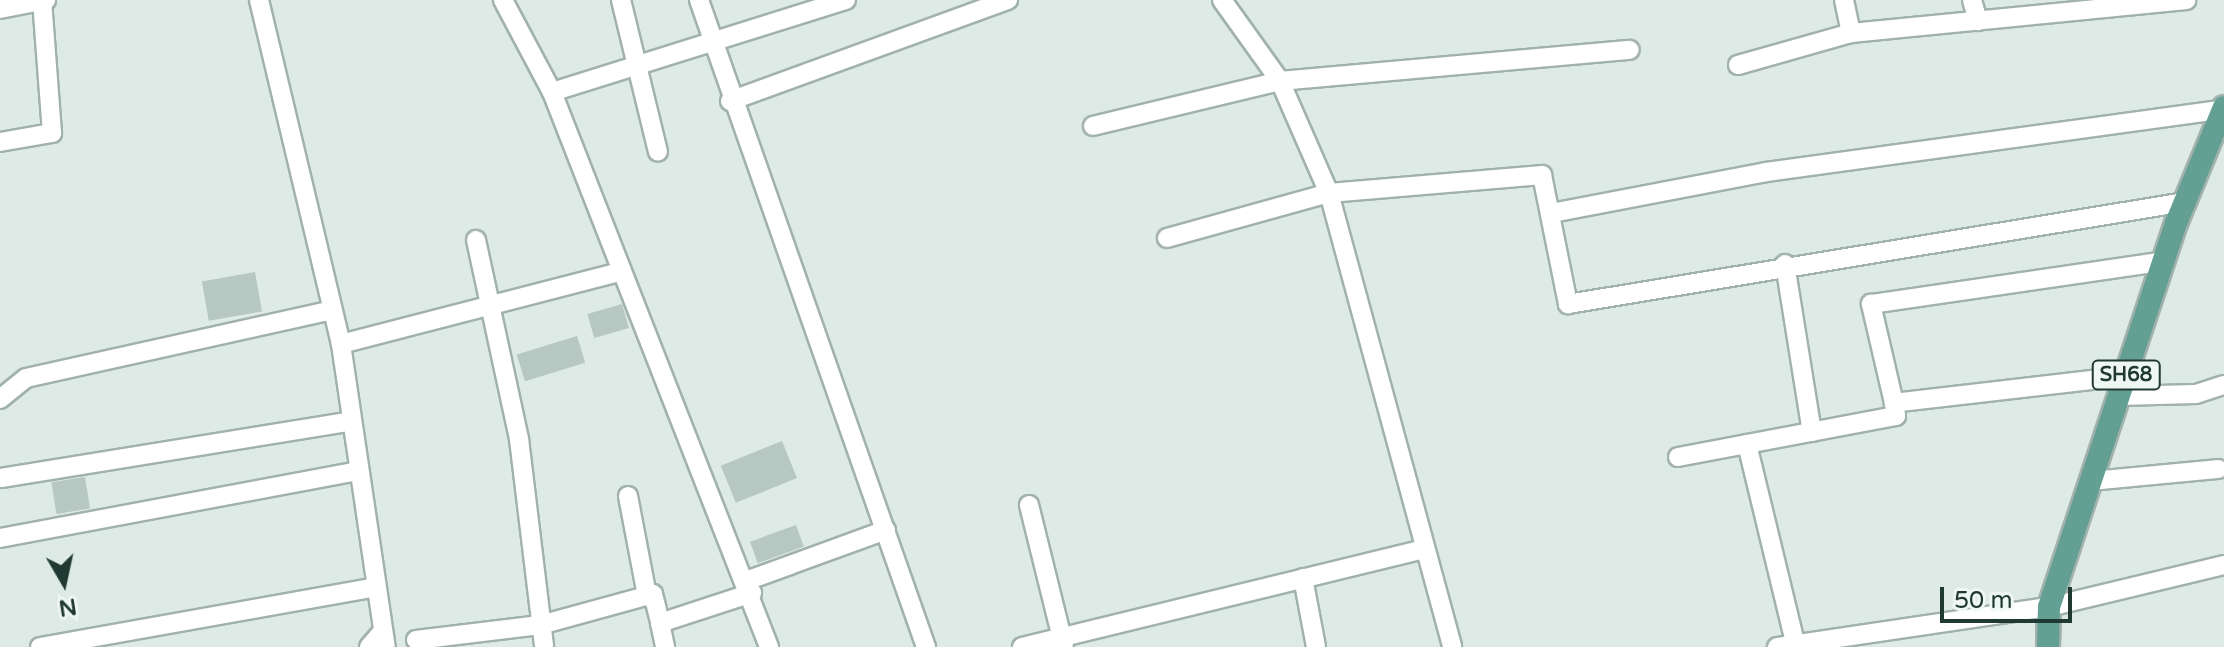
<!DOCTYPE html>
<style>
body{margin:0}
#map{position:relative;width:2224px;height:647px;overflow:hidden;background:#deeae5;font-family:"Varela Round",sans-serif}
div>[style]{position:absolute}
[style*='--x']{left:calc(var(--x)*1px);top:calc(var(--y)*1px);width:calc(var(--w)*1px);rotate:calc(var(--a)*1deg)}
.building>*{inset:0;background:#b7c7c1;transform-origin:0 0}
.roads{filter:drop-shadow(2px 0 #a1b1ac) drop-shadow(-2px 0 #a1b1ac) drop-shadow(0 2px #a1b1ac) drop-shadow(0 -2px #a1b1ac)}
.minor>*{height:18px;margin:-9px;padding:0 9px;transform-origin:9px;border-radius:9px;background:#fff}
.major>*{height:22px;margin:-11px;padding:0 11px;transform-origin:11px;border-radius:11px;background:#639f92}
span{translate:-50% -50%;white-space:nowrap;text-align:center;line-height:1.15;-webkit-text-stroke:8px #eff7f3;paint-order:stroke}
.shield-label span{padding:2px 6px;background:#eff7f3;border:2px solid;border-radius:6px;-webkit-text-stroke-width:0}
.shield-label{font-size:20px;color:#203933;font-weight:700}
.north{position:absolute;left:24px;top:543px;width:80px;height:80px;-webkit-text-stroke:6px #eff7f3;paint-order:stroke;rotate:171deg;font-size:22px;font-weight:700;line-height:32px;text-align:center;color:#203933}
.north::after{content:'';display:block;margin:auto;width:28px;height:36px;background:#203933;clip-path:polygon(50% 0,100% 100%,50% 72%,0 100%)}
.scale{position:absolute;left:1940px;top:587px;width:132px;height:36px;box-sizing:border-box;border:4px solid #203933;border-top:0;padding-left:10px;font-size:24px;line-height:28px;white-space:nowrap;color:#203933;-webkit-text-stroke:6px #eff7f3;paint-order:stroke}
</style>
<div id="map">
<div class="building">
<div style="left:255px;top:272px;width:40px;height:54px;rotate:80deg"></div>
<div style="left:622px;top:304px;width:25px;height:36px;rotate:74deg"></div>
<div style="left:577px;top:336px;width:28px;height:63px;rotate:73deg"></div>
<div style="left:782px;top:441px;width:40px;height:66px;rotate:68deg"></div>
<div style="left:85px;top:477px;width:32px;height:34px;rotate:81deg"></div>
<div style="left:796px;top:525px;width:23px;height:49px;rotate:70deg"></div>
</div>
<div class="roads">
<div class="minor">
<div style="--x:259;--y:0;--w:354;--a:76.6"></div>
<div style="--x:341;--y:344;--w:306;--a:81.6"></div>
<div style="--x:503;--y:0;--w:104;--a:62"></div>
<div style="--x:552;--y:92;--w:596;--a:68.64"></div>
<div style="--x:621;--y:0;--w:156;--a:76.3"></div>
<div style="--x:699;--y:0;--w:686;--a:70.67"></div>
<div style="--x:1222;--y:0;--w:100;--a:54.4"></div>
<div style="--x:1280;--y:81;--w:122;--a:66.4"></div>
<div style="--x:1329;--y:193;--w:470;--a:74.8"></div>
<div style="--x:1844;--y:0;--w:34;--a:78"></div>
<div style="--x:1972;--y:0;--w:22;--a:74"></div>
<div style="--x:0;--y:9;--w:47;--a:-11.1"></div>
<div style="--x:1738;--y:65;--w:117;--a:-15.8"></div>
<div style="--x:1851;--y:33;--w:337;--a:-5.6"></div>
<div style="--x:552;--y:92;--w:308;--a:-17.4"></div>
<div style="--x:730;--y:101;--w:296;--a:-20"></div>
<div style="--x:1093;--y:126;--w:192;--a:-13.5"></div>
<div style="--x:1280;--y:81;--w:351;--a:-5.1"></div>
<div style="--x:0;--y:142;--w:53;--a:-9.8"></div>
<div style="--x:52;--y:133;--w:132;--a:-94.3"></div>
<div style="--x:1552;--y:213;--w:218;--a:-10.8"></div>
<div style="--x:1766;--y:172;--w:462;--a:-7.8"></div>
<div style="--x:1167;--y:238;--w:168;--a:-15.5"></div>
<div style="--x:1329;--y:193;--w:214;--a:-4.8"></div>
<div style="--x:1542;--y:175;--w:132;--a:78.6"></div>
<div style="--x:1568;--y:304;--w:625;--a:-9.39"></div>
<div style="--x:476;--y:240;--w:204;--a:77.8"></div>
<div style="--x:519;--y:439;--w:209;--a:83.1"></div>
<div style="--x:1785;--y:264;--w:170;--a:80.9"></div>
<div style="--x:341;--y:344;--w:288;--a:-14.5"></div>
<div style="--x:2126;--y:376;--w:234;--a:173.4"></div>
<div style="--x:1894;--y:403;--w:102;--a:-103.1"></div>
<div style="--x:1871;--y:304;--w:296;--a:-8.3"></div>
<div style="--x:2119;--y:396;--w:77;--a:-1.5"></div>
<div style="--x:2196;--y:394;--w:29;--a:-18"></div>
<div style="--x:0;--y:399;--w:33;--a:-39"></div>
<div style="--x:26;--y:378;--w:314;--a:-12.5"></div>
<div style="--x:1747;--y:444;--w:205;--a:76.4"></div>
<div style="--x:1678;--y:457;--w:222;--a:-10.7"></div>
<div style="--x:1896;--y:416;--w:13;--a:-99"></div>
<div style="--x:1;--y:478;--w:355;--a:-9.2"></div>
<div style="--x:2091;--y:481;--w:128;--a:-5.4"></div>
<div style="--x:628;--y:496;--w:102;--a:79.2"></div>
<div style="--x:1029;--y:505;--w:145;--a:76.1"></div>
<div style="--x:0;--y:538;--w:363;--a:-10.6"></div>
<div style="--x:1303;--y:578;--w:70;--a:79.3"></div>
<div style="--x:746;--y:581;--w:149;--a:-20"></div>
<div style="--x:660;--y:623;--w:25;--a:78"></div>
<div style="--x:416;--y:640;--w:125;--a:-6.9"></div>
<div style="--x:540;--y:625;--w:117;--a:-15.3"></div>
<div style="--x:653;--y:594;--w:30;--a:76"></div>
<div style="--x:660;--y:623;--w:97;--a:-18.1"></div>
<div style="--x:40;--y:647;--w:337;--a:-10.1"></div>
<div style="--x:369;--y:647;--w:20;--a:-49"></div>
<div style="--x:1022;--y:647;--w:413;--a:-13.7"></div>
<div style="--x:1777;--y:647;--w:275;--a:-8.4"></div>
<div style="--x:2049;--y:607;--w:180;--a:-13.5"></div>
</div>
<div class="major">
<div style="--x:2048;--y:647;--w:40;--a:-88.6"></div>
<div style="--x:2049;--y:607;--w:407;--a:-71.7"></div>
<div style="--x:2177;--y:221;--w:123;--a:-67.6"></div>
</div>
</div>
<div class="shield-label">
<span style="left:2126px;top:375px">SH68</span>
</div>
<div class="north">N</div>
<div class="scale">50 m</div>
</div>
